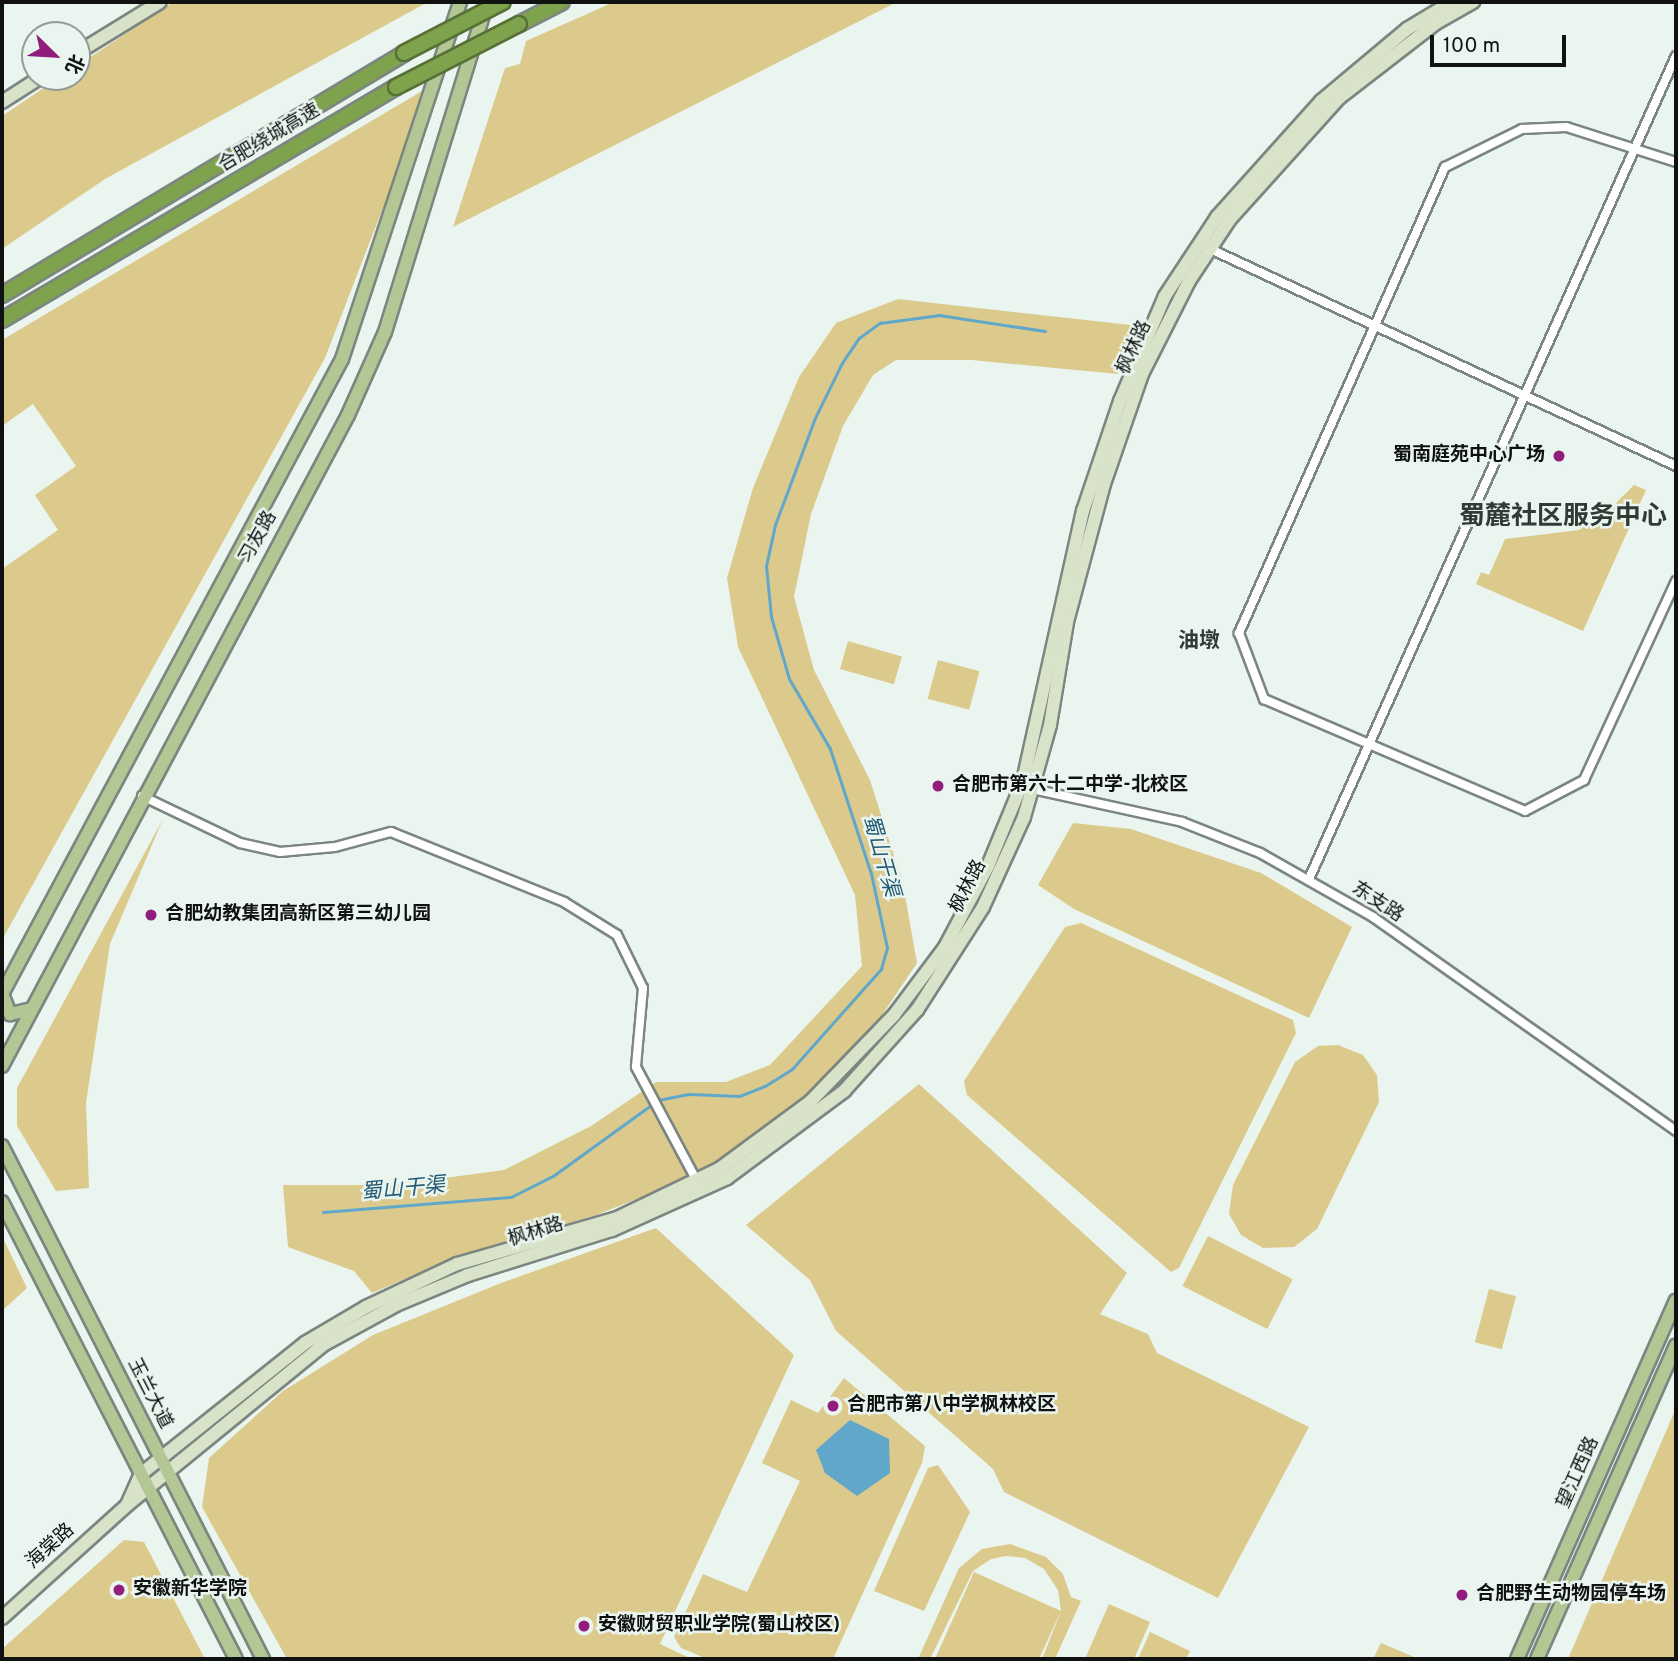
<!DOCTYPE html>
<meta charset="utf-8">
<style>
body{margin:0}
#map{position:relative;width:1678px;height:1661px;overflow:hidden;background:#eaf5ef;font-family:Overpass,"Noto Sans SC",sans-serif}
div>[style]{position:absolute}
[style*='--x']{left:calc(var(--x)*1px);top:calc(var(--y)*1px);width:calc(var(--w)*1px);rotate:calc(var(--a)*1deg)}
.green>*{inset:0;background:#dcca8d;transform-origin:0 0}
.water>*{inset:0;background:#60a7ca}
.stream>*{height:2.5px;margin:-1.25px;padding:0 1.25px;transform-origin:1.25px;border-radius:1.25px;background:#60a7ca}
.roads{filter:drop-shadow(2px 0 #7c8681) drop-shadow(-2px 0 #7c8681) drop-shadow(0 2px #7c8681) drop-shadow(0 -2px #7c8681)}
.street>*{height:8px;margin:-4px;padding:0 4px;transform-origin:4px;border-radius:4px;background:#fff}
.secondary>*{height:12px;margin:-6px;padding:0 6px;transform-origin:6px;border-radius:6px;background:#d9e3c9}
.primary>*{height:12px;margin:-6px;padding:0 6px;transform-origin:6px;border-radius:6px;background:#b2c794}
.highway>*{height:14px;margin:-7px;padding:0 7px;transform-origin:7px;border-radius:7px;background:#7fa24c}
.bridges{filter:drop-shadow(2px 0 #587037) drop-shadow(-2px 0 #587037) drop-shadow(0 2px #587037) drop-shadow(0 -2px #587037)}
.highway-bridge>*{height:14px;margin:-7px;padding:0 7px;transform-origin:7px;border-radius:7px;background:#7fa24c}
.dots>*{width:19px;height:19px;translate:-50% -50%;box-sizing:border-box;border:4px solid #eaf5ef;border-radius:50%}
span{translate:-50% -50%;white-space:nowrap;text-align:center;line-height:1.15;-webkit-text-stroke:5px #eaf5ef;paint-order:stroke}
.street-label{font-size:19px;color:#0f1211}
.poi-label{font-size:19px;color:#0f1211;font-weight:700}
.right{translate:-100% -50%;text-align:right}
.left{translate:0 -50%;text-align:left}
.neighbourhood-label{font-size:21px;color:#323a36;font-weight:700}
.water-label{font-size:21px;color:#235a74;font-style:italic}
.district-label{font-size:26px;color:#323a36;font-weight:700}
.frame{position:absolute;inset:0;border:4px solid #0f1211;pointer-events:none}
.north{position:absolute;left:21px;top:21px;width:70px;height:70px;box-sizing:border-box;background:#eaf5ef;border:2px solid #929a96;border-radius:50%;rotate:114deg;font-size:19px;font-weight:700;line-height:28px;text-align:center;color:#0f1211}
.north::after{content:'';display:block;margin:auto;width:24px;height:32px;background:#911d7c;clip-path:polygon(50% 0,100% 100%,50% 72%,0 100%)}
.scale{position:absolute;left:1430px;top:35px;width:136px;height:32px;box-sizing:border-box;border:4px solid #0f1211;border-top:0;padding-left:9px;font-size:21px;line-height:24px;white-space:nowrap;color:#0f1211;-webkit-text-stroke:5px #eaf5ef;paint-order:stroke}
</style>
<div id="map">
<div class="green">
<div style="clip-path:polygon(173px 2px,428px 2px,105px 179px,2px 249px,2px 116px,60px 77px,77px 77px,77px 66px)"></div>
<div style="clip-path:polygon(614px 2px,897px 2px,453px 227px,505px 68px,520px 64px,526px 41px)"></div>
<div style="clip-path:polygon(422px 91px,389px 192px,325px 358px,2px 940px,2px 569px,58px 530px,35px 495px,76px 466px,33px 404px,2px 426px,2px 340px)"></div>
<div style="clip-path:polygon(898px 299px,1140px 326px,1118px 374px,972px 360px,896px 360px,873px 375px,843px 426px,811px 514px,794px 597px,814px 670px,870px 780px,903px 884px,917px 963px,872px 1030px,802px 1100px,718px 1160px,665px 1188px,596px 1215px,457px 1257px,372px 1293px,354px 1271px,288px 1247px,283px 1185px,392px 1185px,504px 1170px,591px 1126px,656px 1082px,726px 1082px,770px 1065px,862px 966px,855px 895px,738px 647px,727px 578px,753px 488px,799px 377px,836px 323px)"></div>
<div style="clip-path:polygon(1634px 485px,1646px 490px,1583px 631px,1476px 584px,1481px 572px,1489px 575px,1505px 539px,1579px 530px,1607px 512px)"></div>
<div style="left:848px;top:641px;width:56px;height:29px;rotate:16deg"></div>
<div style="left:938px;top:660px;width:43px;height:40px;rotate:15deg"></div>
<div style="clip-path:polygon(163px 819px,110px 944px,86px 1103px,89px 1188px,56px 1191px,17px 1126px,17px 1088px)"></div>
<div style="clip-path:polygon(1073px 823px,1131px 829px,1261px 873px,1352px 927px,1309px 1018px,1074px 909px,1038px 885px)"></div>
<div style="clip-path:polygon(1081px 923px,1293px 1020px,1296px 1033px,1179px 1268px,1171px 1272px,967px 1095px,964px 1081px,1065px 927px)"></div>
<div style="clip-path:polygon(1338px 1045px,1363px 1055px,1377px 1075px,1379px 1102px,1317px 1229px,1294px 1247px,1263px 1248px,1241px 1235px,1229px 1214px,1233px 1185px,1295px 1062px,1318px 1046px)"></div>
<div style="clip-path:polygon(919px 1084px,1127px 1273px,1100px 1314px,1148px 1334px,1157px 1353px,1309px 1427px,1218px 1598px,1004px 1492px,993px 1469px,836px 1331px,810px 1280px,746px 1225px)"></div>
<div style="clip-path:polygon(656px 1228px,794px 1355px,660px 1644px,692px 1659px,287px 1659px,202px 1507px,209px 1458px,283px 1391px,373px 1335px,501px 1283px)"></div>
<div style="clip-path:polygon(2px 1236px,27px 1288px,2px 1311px)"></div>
<div style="left:1208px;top:1236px;width:95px;height:56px;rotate:27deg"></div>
<div style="left:1489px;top:1289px;width:28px;height:55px;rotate:15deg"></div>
<div style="clip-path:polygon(844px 1378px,925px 1446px,922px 1463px,833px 1659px,707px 1659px,681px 1648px,674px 1637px,703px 1574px,747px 1592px,800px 1481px,762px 1463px,791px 1400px,818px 1413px)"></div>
<div style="clip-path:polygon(1676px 1408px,1676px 1659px,1568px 1659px)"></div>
<div style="clip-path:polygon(938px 1465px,970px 1512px,924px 1611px,874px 1591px,928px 1468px)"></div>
<div style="clip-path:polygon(124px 1540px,144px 1542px,205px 1659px,2px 1659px,2px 1649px)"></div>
<div style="clip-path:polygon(1010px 1544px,1046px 1557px,1063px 1574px,1071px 1597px,1081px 1601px,1055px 1659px,1042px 1659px,1061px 1611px,1039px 1659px,935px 1659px,974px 1572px,1061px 1611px,1058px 1590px,1044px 1569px,1025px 1558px,1006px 1556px,991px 1559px,973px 1571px,930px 1659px,918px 1659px,959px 1568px,982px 1549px)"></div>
<div style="clip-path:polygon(1109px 1604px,1150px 1622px,1134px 1659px,1085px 1659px)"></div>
<div style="clip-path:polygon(1150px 1632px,1190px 1651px,1186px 1659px,1138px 1659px)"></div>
<div style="clip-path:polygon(1381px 1643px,1419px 1659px,1373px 1659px)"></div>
</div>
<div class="water">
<div style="clip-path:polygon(850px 1420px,889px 1439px,890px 1473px,857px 1496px,825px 1473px,816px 1450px)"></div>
</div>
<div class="stream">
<div style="--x:323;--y:1212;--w:189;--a:-4.6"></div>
<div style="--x:511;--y:1197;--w:47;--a:-26.6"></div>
<div style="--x:553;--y:1176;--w:130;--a:-35.9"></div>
<div style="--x:658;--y:1100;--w:32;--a:-11"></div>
<div style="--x:689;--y:1094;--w:51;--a:2.2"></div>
<div style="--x:740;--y:1096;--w:27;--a:-22"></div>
<div style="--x:765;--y:1086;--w:32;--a:-32"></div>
<div style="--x:792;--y:1069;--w:134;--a:-48.3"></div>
<div style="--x:881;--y:969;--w:22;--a:-74"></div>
<div style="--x:887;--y:948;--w:76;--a:-102.2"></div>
<div style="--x:871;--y:874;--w:132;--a:-108.2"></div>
<div style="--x:830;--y:749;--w:81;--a:-120.4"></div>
<div style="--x:789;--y:679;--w:65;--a:-106.2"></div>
<div style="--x:771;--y:617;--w:51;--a:-95.6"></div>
<div style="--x:766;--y:566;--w:42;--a:-77.6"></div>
<div style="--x:775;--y:525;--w:114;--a:-69.5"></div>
<div style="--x:815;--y:418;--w:61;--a:-63.9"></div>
<div style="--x:842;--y:363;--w:30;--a:-56"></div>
<div style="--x:859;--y:338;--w:26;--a:-36"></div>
<div style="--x:880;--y:323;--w:60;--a:-7.7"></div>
<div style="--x:939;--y:315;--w:107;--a:8.6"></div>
</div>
<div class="roads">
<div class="street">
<div style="--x:1676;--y:162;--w:115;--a:-162.3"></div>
<div style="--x:1566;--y:127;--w:44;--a:177.4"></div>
<div style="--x:1522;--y:129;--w:86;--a:153.7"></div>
<div style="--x:1445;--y:167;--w:510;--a:113.85"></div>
<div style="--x:1239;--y:633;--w:71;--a:69.3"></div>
<div style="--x:1264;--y:699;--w:284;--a:23.2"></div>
<div style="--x:1525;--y:811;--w:67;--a:-27.7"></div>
<div style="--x:1584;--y:780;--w:219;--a:-65.2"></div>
<div style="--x:1206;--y:247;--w:519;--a:24.98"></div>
<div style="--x:1028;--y:788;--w:158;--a:12.4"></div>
<div style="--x:1182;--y:822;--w:84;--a:21.7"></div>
<div style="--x:1260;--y:853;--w:130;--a:29.5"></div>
<div style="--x:1373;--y:917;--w:371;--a:35.2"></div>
<div style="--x:142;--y:796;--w:109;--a:25.6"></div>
<div style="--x:240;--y:843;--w:41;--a:12.7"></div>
<div style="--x:280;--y:852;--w:55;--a:-5.2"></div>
<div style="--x:335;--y:847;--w:58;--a:-15"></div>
<div style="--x:391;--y:832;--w:187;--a:22"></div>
<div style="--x:564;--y:902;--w:62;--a:31.9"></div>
<div style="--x:617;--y:935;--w:59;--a:63.9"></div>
<div style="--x:643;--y:988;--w:79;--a:95.1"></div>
<div style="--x:636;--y:1067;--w:132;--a:61.9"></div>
<div style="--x:1309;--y:879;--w:901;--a:-65.97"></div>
</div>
<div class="secondary">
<div style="--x:77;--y:53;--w:97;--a:-31.6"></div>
<div style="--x:2;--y:102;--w:46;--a:-32.7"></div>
<div style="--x:127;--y:1505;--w:34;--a:-66"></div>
<div style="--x:141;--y:1474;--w:210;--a:-38.6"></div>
<div style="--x:305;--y:1343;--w:71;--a:-30.5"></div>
<div style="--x:366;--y:1307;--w:101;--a:-25.3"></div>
<div style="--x:457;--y:1264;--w:166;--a:-16"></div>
<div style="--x:617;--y:1218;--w:113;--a:-25.7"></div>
<div style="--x:719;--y:1169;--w:113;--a:-36.4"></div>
<div style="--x:810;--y:1102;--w:121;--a:-46"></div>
<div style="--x:894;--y:1015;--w:85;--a:-53.1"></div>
<div style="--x:945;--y:947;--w:92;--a:-62"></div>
<div style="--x:988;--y:866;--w:92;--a:-67.6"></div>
<div style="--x:1023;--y:781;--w:277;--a:-77.5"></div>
<div style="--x:1083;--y:511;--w:116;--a:-71.4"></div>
<div style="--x:1120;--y:401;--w:114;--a:-66.8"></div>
<div style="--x:1165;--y:296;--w:95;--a:-56.6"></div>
<div style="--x:1217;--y:217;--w:156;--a:-48.1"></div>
<div style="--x:1321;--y:101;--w:112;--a:-39.9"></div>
<div style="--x:1407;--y:29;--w:52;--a:-31"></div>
<div style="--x:2;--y:1618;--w:169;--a:-42.1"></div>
<div style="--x:127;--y:1505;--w:253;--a:-39.2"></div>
<div style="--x:323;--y:1345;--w:83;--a:-28.7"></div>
<div style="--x:396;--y:1305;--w:78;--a:-22.6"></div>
<div style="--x:468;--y:1275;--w:151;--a:-17.4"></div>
<div style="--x:612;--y:1230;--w:126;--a:-24.3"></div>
<div style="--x:727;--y:1178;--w:146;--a:-36.6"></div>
<div style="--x:844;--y:1091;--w:109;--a:-48"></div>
<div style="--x:917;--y:1010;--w:122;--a:-57.3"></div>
<div style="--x:983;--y:907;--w:99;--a:-65.5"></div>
<div style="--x:1024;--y:817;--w:96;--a:-74.2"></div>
<div style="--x:1050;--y:725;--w:104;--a:-80.6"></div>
<div style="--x:1067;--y:622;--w:143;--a:-75"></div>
<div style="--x:1104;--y:484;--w:116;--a:-70.9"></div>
<div style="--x:1142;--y:374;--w:104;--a:-63.2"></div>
<div style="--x:1189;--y:281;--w:74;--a:-56.5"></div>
<div style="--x:1230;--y:219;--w:163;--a:-48"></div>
<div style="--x:1339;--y:98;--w:123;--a:-37.7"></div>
<div style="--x:1436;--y:23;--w:43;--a:-29.6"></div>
</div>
<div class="primary">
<div style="--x:2;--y:994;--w:720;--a:-61.83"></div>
<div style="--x:342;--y:359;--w:376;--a:-71.7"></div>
<div style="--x:2;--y:994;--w:22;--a:68"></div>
<div style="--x:10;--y:1014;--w:22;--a:-13"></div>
<div style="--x:2;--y:1066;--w:737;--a:-62.01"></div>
<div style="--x:348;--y:415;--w:91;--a:-66"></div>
<div style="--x:385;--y:332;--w:345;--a:-72.8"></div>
<div style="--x:2;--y:1146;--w:576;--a:63.03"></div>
<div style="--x:2;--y:1202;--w:513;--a:62.89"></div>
<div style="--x:1517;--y:1659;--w:392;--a:-66.1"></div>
<div style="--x:1537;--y:1659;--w:343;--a:-66.1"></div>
</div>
<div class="highway">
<div style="--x:519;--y:24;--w:48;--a:-27.1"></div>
<div style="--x:2;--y:295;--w:469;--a:-31"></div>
<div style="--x:2;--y:320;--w:458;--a:-30.6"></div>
</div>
</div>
<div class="bridges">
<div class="highway-bridge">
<div style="--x:404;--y:53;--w:111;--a:-27.3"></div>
<div style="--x:396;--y:87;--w:138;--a:-27.1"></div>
</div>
</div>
<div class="dots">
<div style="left:1559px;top:456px;background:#911d7c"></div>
<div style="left:938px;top:786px;background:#911d7c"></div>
<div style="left:151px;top:915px;background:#911d7c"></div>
<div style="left:833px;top:1406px;background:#911d7c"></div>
<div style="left:119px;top:1590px;background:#911d7c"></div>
<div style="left:1462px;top:1595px;background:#911d7c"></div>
<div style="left:584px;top:1626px;background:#911d7c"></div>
</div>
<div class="street-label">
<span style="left:270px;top:139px;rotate:-31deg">合肥绕城高速</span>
<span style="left:1135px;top:348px;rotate:-65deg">枫林路</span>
<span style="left:259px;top:538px;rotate:-61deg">习友路</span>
<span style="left:969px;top:887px;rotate:-63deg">枫林路</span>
<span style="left:1377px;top:903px;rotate:33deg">东支路</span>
<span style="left:536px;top:1233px;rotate:-17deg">枫林路</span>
<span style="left:149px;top:1394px;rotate:63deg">玉兰大道</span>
<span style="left:1579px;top:1473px;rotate:-66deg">望江西路</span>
<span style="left:51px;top:1547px;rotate:-42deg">海棠路</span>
</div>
<div class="poi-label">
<span class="right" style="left:1545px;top:456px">蜀南庭苑中心广场</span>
<span class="left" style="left:952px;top:786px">合肥市第六十二中学-北校区</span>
<span class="left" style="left:165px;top:915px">合肥幼教集团高新区第三幼儿园</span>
<span class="left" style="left:847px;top:1406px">合肥市第八中学枫林校区</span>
<span class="left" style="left:133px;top:1590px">安徽新华学院</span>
<span class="left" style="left:1476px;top:1595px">合肥野生动物园停车场</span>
<span class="left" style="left:598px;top:1626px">安徽财贸职业学院(蜀山校区)</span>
</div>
<div class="neighbourhood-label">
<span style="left:1199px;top:642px">油墩</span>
</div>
<div class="water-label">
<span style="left:880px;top:856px;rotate:74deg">蜀山干渠</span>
<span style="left:403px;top:1190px;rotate:-5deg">蜀山干渠</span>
</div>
<div class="district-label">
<span style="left:1563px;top:518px">蜀麓社区服务中心</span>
</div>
<div class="frame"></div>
<div class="north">北</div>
<div class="scale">100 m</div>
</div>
